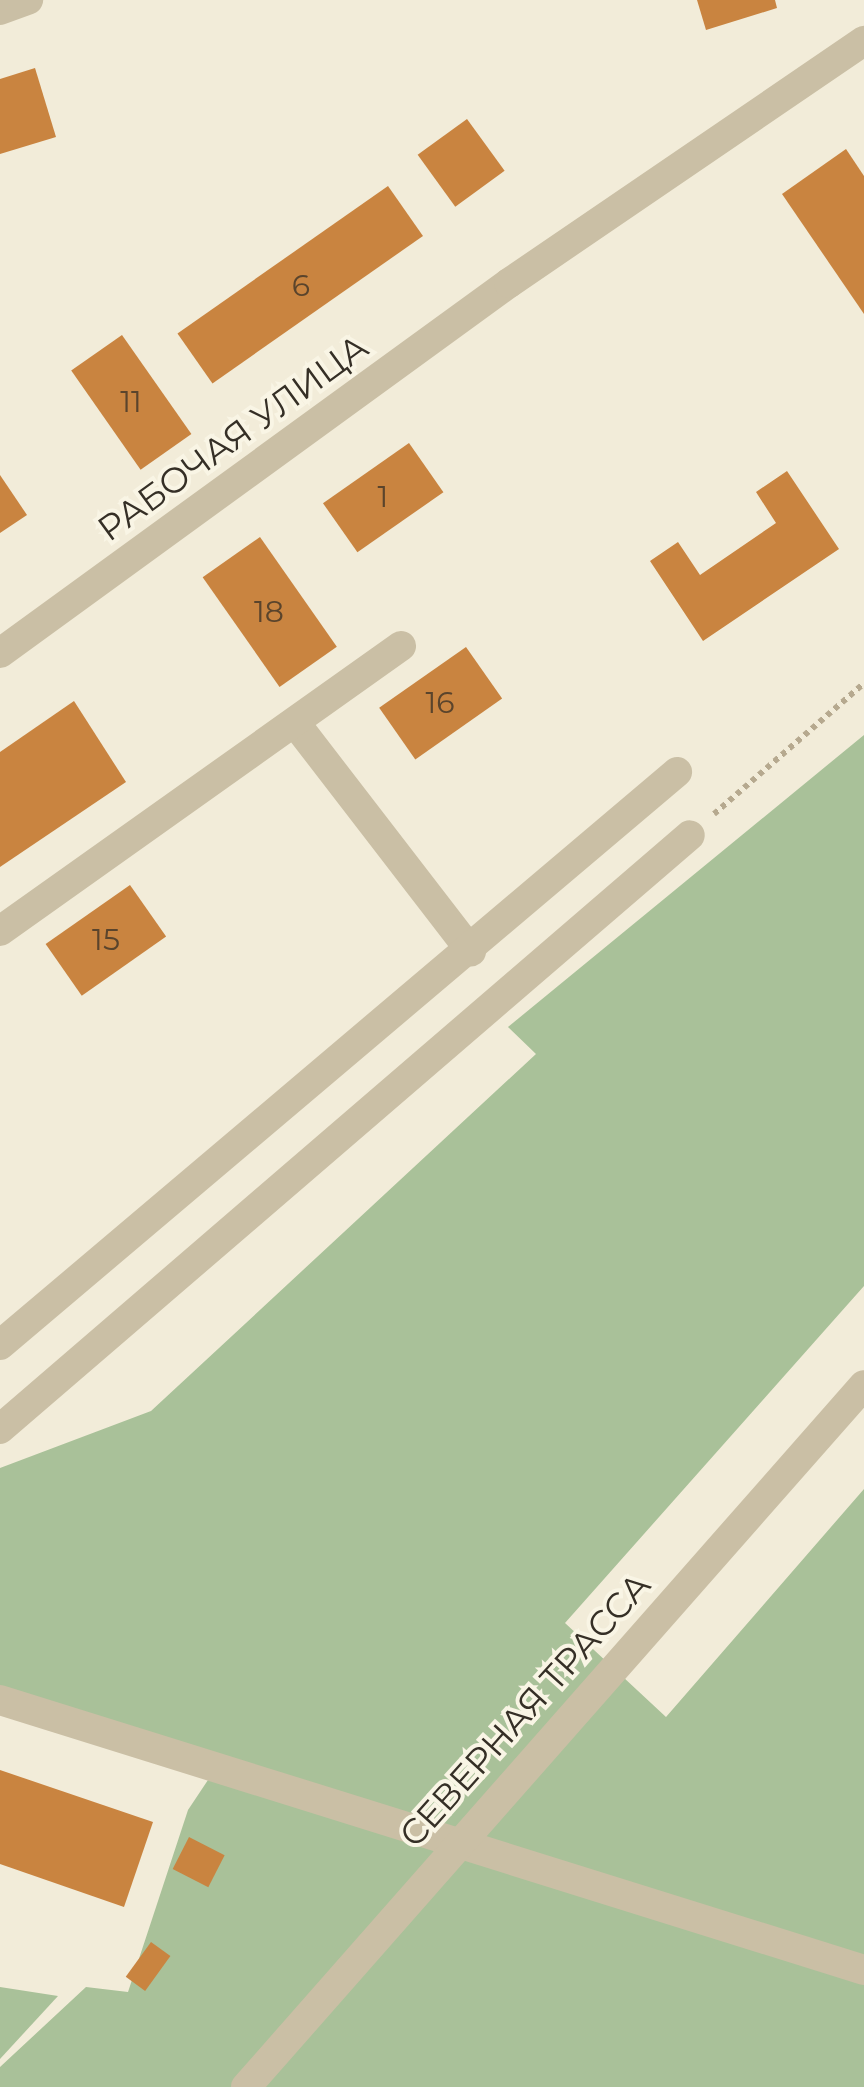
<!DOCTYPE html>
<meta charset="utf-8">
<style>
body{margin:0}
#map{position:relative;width:864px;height:2087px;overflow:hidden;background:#f2ecd9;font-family:Montserrat,sans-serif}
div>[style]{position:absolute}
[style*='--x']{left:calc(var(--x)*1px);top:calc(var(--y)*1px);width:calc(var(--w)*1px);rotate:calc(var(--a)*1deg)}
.green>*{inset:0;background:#a9c199}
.building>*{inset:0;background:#c98440;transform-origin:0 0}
.path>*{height:6px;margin-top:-3px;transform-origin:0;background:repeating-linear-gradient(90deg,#b6a98f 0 5px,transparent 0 10px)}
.minor>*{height:30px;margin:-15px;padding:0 15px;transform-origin:15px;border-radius:15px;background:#cabfa5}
span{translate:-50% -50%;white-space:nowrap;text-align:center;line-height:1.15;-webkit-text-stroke:8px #f9f5e5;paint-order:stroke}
.number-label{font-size:30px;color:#5a442c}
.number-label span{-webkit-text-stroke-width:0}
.street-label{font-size:35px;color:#352f26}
</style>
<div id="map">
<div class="green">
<div style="clip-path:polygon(864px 735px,864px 1286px,565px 1623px,666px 1717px,864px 1489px,864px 2087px,0 2087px,0 2067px,86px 1987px,128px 1992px,188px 1810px,214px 1771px,0 1700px,0 1468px,151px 1411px,536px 1054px,508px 1027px)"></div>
<div style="clip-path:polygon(0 1987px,58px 1996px,0 2059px)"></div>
</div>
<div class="building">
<div style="clip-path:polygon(697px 0,775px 0,777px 8px,706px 30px)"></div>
<div style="clip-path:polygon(35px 68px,56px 137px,0 154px,0 79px)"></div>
<div style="left:467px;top:119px;width:64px;height:61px;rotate:54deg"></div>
<div style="clip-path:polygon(846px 149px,864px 176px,864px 314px,782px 194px)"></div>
<div style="left:388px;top:186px;width:61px;height:257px;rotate:55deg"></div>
<div style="left:122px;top:335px;width:121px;height:62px;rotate:55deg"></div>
<div style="left:409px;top:443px;width:60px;height:105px;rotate:55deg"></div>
<div style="clip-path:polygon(787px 471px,839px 549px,703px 641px,650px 561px,678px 542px,700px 575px,776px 523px,756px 492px)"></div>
<div style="clip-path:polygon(0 475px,27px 515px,0 533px)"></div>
<div style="left:260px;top:537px;width:134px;height:70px;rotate:55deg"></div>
<div style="left:466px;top:647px;width:63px;height:106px;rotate:55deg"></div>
<div style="clip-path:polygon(74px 701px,126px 782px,0 867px,0 752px)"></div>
<div style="left:130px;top:885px;width:63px;height:103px;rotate:55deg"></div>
<div style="clip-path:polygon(0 1770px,153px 1822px,124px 1907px,0 1864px)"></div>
<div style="left:189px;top:1837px;width:40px;height:36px;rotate:27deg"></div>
<div style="left:151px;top:1942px;width:24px;height:43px;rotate:36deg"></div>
</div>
<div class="path">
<div style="--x:714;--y:814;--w:199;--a:-41.1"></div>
</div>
<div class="minor">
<div style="--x:0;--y:10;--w:30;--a:-20"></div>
<div style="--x:0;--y:653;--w:629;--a:-36.01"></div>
<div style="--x:509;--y:283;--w:430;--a:-34.3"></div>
<div style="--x:296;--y:724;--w:287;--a:52.4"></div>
<div style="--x:0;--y:931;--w:492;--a:-35.4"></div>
<div style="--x:0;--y:1345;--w:887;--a:-40.24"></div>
<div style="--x:0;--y:1429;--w:910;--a:-40.72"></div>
<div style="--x:0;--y:1700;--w:905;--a:17.35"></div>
<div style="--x:246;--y:2087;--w:935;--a:-48.64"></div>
</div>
<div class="number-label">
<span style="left:301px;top:286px">6</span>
<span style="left:131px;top:402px">11</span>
<span style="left:383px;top:497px">1</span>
<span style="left:269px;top:612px">18</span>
<span style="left:440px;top:703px">16</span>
<span style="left:106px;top:940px">15</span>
</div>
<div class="street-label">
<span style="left:233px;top:438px;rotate:-36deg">РАБОЧАЯ УЛИЦА</span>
<span style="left:525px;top:1710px;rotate:-48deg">СЕВЕРНАЯ ТРАССА</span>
</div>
</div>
